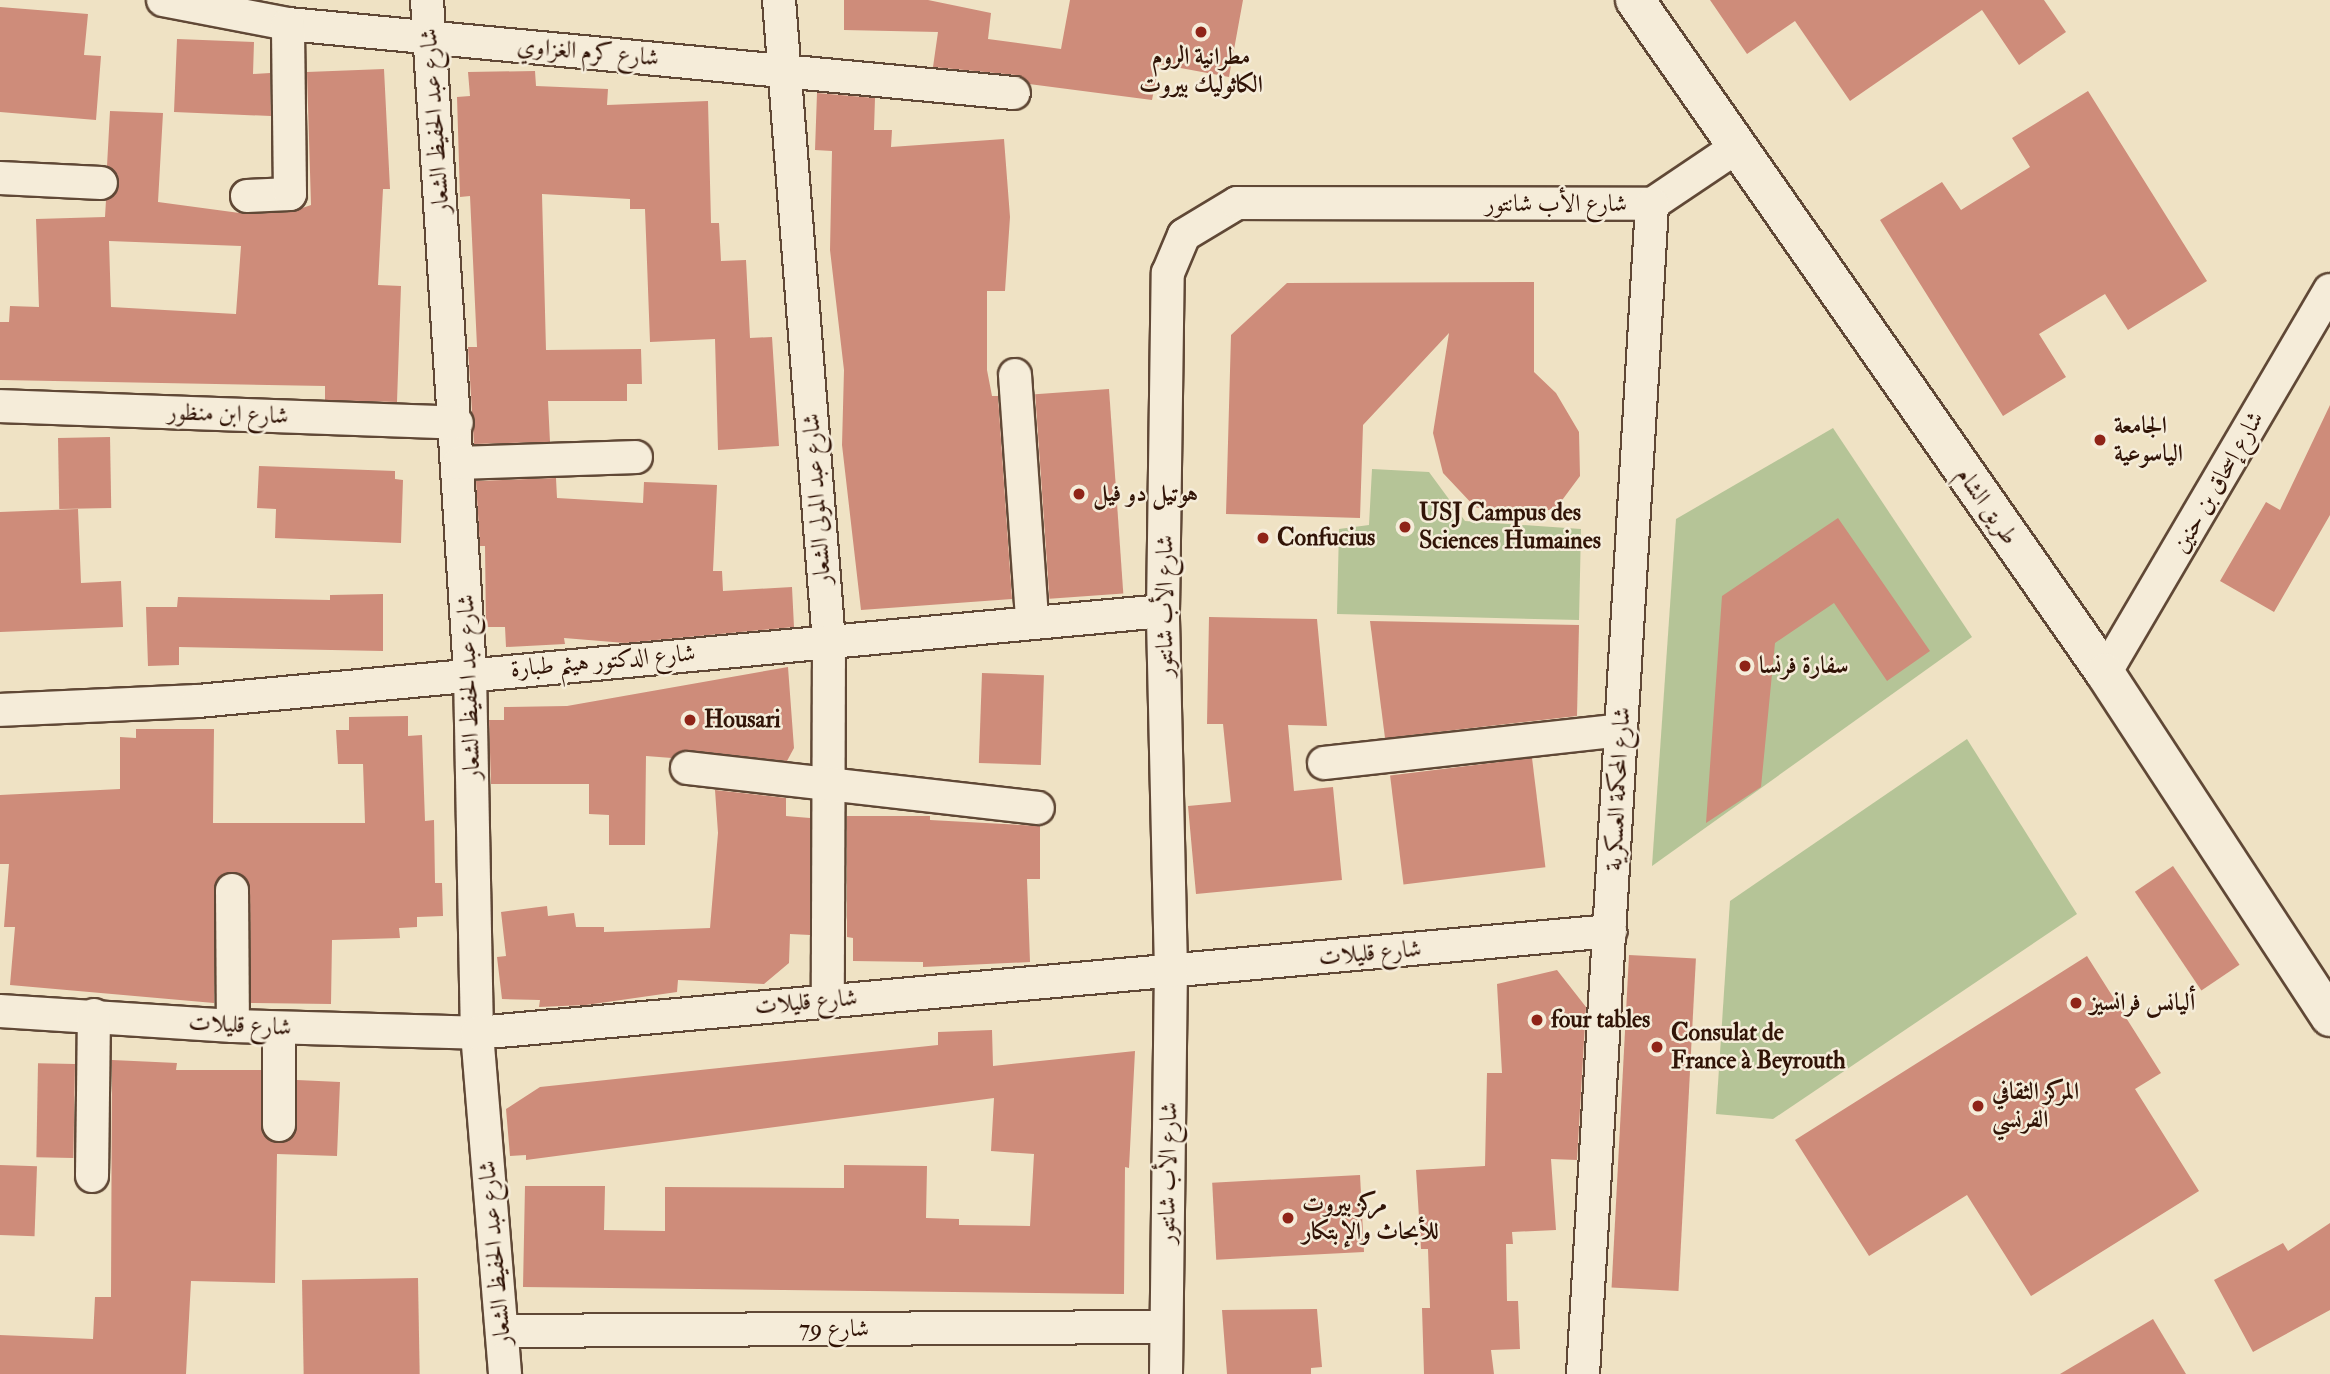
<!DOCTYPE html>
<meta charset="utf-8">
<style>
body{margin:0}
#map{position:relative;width:2330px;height:1374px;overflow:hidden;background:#efe2c4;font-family:"IM FELL Double Pica",Amiri,serif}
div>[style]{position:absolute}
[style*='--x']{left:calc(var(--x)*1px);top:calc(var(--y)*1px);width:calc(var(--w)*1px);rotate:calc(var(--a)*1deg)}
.green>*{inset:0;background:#b5c497}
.building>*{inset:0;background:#ce8c7a;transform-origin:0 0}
.roads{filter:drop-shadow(2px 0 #604836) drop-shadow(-2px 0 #604836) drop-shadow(0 2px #604836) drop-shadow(0 -2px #604836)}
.street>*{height:32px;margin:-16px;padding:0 16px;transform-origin:16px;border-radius:16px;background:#f5ecd9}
.secondary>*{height:38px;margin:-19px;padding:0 19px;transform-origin:19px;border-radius:19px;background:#f5ecd9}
.dots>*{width:19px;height:19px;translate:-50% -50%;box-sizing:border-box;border:4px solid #f5ecd9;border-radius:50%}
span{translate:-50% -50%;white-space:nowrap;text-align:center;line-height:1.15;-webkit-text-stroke:5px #f5ecd9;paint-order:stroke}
.street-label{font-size:24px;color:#311407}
.poi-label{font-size:24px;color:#311407;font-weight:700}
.left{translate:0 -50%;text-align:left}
</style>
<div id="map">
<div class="green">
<div style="clip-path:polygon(1833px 428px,1972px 637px,1652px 866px,1676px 519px)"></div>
<div style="clip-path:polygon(1372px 469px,1429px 472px,1465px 521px,1581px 529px,1579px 620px,1337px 614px,1339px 529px,1369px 525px)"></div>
<div style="clip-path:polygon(1967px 739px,2077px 914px,1773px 1119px,1716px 1114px,1730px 901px)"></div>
</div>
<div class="building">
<div style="clip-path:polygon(844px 0,928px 0,991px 13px,988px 39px,1061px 49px,1070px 0,1243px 0,1229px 77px,1159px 64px,1152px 100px,1029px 84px,1016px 75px,933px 67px,938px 32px,844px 30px)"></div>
<div style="clip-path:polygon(1710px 0,2044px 0,2066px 32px,2019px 65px,1982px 10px,1850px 101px,1795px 21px,1747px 54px)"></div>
<div style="clip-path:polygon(0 7px,88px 14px,84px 55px,101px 56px,96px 120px,0 112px)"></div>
<div style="clip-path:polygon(177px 39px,254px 42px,253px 74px,270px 73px,271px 116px,174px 112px)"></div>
<div style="clip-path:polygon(evenodd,384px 69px,390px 189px,383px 189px,378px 285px,401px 286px,397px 402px,325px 400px,325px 386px,0 380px,0 322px,9px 322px,10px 306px,39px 307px,36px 219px,105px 217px,106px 200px,117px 192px,118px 175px,107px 166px,110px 111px,163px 113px,158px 202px,247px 214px,291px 212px,311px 205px,307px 72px,384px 69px,109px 241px,241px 246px,236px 314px,111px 307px,109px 241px)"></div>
<div style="clip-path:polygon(535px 71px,536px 86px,608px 89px,607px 105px,708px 101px,711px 223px,719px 223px,721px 261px,746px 260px,750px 338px,772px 337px,779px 446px,718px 450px,715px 339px,650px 342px,645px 209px,630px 209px,630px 199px,542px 194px,546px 350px,641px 349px,642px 384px,627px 384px,627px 401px,548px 401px,550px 442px,474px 444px,468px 347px,477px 347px,470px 196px,460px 197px,457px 97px,470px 96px,468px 72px)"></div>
<div style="clip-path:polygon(2088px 91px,2207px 281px,2128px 330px,2105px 294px,2039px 334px,2066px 377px,2003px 416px,1880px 220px,1942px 182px,1961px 210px,2030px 167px,2012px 138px)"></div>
<div style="clip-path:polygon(817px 93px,875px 98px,874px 130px,892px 130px,891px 147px,1004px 139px,1010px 217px,1005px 291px,987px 291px,987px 370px,992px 396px,998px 396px,1012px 599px,861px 610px,842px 445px,844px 370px,830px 250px,832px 151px,815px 150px)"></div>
<div style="clip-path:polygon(1534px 282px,1534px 372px,1556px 393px,1579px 432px,1580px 476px,1557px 507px,1521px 520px,1475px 507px,1443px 473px,1433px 433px,1449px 333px,1363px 425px,1360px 518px,1226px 514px,1231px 335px,1287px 283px)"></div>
<div style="left:1109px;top:389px;width:205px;height:74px;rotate:86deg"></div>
<div style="clip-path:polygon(2330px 405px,2330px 515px,2274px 612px,2220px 581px,2266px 502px,2280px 510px)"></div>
<div style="left:110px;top:437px;width:71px;height:52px;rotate:89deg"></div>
<div style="clip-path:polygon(259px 466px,395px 471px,395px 479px,403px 480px,401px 543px,275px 538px,276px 509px,257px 508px)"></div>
<div style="clip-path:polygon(556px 478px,557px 498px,643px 503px,644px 482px,717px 485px,713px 571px,722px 571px,723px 591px,792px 587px,794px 627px,625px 643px,564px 638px,565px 644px,506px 647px,505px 627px,486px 627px,485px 546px,480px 546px,476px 481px)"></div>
<div style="clip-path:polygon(78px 509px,81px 583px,121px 581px,123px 627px,0 632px,0 512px)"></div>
<div style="clip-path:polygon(1838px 518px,1930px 651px,1887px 681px,1834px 603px,1775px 643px,1761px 787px,1706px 823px,1722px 596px)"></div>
<div style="clip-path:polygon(383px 594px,383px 651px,179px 647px,179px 665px,148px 666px,146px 607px,177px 607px,178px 597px,330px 600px,330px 595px)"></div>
<div style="clip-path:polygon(1209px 617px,1317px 619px,1327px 726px,1288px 725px,1294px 791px,1333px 787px,1342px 880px,1196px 894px,1188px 806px,1231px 802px,1223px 724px,1207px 724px)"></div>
<div style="clip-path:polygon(1370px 621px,1579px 625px,1577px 716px,1385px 738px)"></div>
<div style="clip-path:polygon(788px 667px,794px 748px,787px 761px,689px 750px,672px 758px,646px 756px,645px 845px,609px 845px,609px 815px,589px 814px,589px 784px,491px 784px,489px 720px,504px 720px,504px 707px,567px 706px)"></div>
<div style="left:982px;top:673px;width:62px;height:90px;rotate:2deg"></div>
<div style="clip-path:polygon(408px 716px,408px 736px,422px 735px,425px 821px,434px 820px,435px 883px,442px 883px,443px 916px,417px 917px,417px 927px,399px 928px,400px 938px,332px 940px,331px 1004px,251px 1003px,250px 889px,247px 880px,233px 872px,222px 875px,214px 889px,214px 1003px,10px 985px,15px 927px,4px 927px,9px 864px,0 864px,0 795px,120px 789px,120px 737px,136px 738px,136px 729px,214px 729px,213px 823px,365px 823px,363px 764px,338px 764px,336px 730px,349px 730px,349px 717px)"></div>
<div style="left:1532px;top:758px;width:110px;height:143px;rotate:83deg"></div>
<div style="clip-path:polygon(715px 790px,786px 798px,786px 816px,810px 818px,810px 935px,790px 934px,789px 963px,764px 984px,678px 980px,677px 992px,586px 1005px,539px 1007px,540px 1000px,502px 999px,497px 957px,506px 956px,501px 912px,547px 906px,548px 916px,574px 913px,576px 927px,604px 927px,604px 932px,710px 928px,718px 833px)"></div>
<div style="clip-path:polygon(847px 816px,930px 816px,930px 820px,1040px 826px,1040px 879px,1027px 879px,1030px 962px,923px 967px,923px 962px,853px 961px,853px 938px,847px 937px)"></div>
<div style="left:2173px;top:866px;width:119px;height:46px;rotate:56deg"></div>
<div style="left:1629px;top:955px;width:67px;height:333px;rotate:3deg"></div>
<div style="clip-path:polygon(2087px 956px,2161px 1073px,2135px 1089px,2199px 1191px,2031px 1296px,1967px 1195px,1869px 1256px,1795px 1140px)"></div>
<div style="clip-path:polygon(1557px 970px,1586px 1007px,1577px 1160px,1551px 1159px,1556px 1230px,1512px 1232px,1513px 1244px,1506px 1244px,1507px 1301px,1518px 1301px,1520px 1349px,1491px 1350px,1494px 1374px,1424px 1374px,1422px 1308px,1430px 1308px,1428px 1249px,1421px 1249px,1416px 1170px,1485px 1166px,1487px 1073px,1502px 1073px,1497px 984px)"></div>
<div style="clip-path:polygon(992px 1030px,993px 1066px,1135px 1051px,1129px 1168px,1125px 1167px,1124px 1294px,523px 1287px,525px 1186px,605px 1186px,604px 1230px,665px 1231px,665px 1187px,844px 1188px,844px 1165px,927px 1166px,926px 1218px,959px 1219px,959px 1225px,1030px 1226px,1034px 1154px,991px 1151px,994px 1098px,526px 1160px,526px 1155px,510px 1156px,506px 1109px,540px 1087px,938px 1045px,938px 1032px)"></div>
<div style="clip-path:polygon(112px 1060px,177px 1063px,176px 1070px,261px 1070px,261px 1126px,263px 1135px,278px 1143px,295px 1134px,297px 1080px,340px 1082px,337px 1156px,277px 1154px,275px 1283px,191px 1281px,186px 1374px,0 1374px,0 1335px,93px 1339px,95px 1297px,111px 1297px)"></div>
<div style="left:75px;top:1064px;width:94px;height:37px;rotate:91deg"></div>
<div style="left:0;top:1165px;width:37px;height:70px;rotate:2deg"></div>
<div style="left:1360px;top:1175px;width:77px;height:148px;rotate:87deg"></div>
<div style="clip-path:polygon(2330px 1223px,2330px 1310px,2253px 1352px,2214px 1280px,2283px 1243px,2288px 1251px)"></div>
<div style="left:418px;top:1278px;width:96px;height:116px;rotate:89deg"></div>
<div style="clip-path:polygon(1317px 1309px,1322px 1367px,1311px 1368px,1311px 1374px,1227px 1374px,1222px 1310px)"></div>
<div style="clip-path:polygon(2153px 1319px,2186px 1374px,2060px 1374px)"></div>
</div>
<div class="roads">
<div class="street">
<div style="--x:163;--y:0;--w:127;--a:10.9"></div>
<div style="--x:288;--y:24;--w:729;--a:5.43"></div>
<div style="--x:427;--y:0;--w:673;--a:86.34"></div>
<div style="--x:470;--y:672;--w:361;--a:88.9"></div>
<div style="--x:477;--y:1033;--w:342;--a:85.3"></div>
<div style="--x:779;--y:0;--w:644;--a:85.55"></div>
<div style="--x:829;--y:642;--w:357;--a:90.2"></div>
<div style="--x:0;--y:178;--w:101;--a:2.8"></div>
<div style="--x:247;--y:196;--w:43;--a:-2.7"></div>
<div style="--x:290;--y:194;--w:170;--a:-90.7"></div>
<div style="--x:1652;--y:204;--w:99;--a:-33.9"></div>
<div style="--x:1015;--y:375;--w:247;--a:86"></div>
<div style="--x:0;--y:406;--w:457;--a:2.1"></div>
<div style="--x:459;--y:463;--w:177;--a:-1.9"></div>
<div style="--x:2105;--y:673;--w:444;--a:-59.6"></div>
<div style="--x:0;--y:710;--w:198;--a:-2.6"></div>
<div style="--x:198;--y:701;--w:969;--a:-5.33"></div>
<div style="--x:1324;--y:763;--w:299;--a:-6.3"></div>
<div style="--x:687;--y:768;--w:353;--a:6.5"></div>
<div style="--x:232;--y:890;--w:136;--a:89.6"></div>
<div style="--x:0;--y:1011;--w:233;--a:3.7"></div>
<div style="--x:233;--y:1026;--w:244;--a:1.6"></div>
<div style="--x:477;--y:1033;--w:1138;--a:-5.14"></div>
<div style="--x:279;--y:1125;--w:97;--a:-90"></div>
<div style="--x:92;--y:1176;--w:161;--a:-89.3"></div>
<div style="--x:503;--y:1331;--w:663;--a:-0.35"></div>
<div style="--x:1166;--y:1374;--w:403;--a:-89.3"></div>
<div style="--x:1171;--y:971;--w:360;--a:-91.3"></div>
<div style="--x:1163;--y:611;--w:338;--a:-89.2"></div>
<div style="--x:1168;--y:273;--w:41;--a:-67.2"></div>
<div style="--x:1184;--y:235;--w:62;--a:-31.1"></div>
<div style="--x:1237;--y:203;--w:415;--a:0.1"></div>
<div style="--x:1583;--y:1374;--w:1172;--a:-86.62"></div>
</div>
<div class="secondary">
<div style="--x:1635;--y:0;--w:821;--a:55.07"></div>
<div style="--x:2105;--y:673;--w:411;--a:56.8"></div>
</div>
</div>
<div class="dots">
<div style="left:1201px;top:32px;background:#8f2418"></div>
<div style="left:2100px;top:440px;background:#8f2418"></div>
<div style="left:1079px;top:494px;background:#8f2418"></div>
<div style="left:1405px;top:527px;background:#8f2418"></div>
<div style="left:1263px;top:538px;background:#8f2418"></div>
<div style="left:1745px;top:666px;background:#8f2418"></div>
<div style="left:690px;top:720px;background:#8f2418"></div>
<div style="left:2076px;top:1003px;background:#8f2418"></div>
<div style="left:1537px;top:1020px;background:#8f2418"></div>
<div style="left:1657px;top:1047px;background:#8f2418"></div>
<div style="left:1978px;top:1106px;background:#8f2418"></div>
<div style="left:1288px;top:1218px;background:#8f2418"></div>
</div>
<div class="street-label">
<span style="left:588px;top:52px;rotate:5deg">شارع كرم الغزاوي</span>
<span style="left:435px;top:121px;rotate:-94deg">شارع عبد الحفيظ الشعار</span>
<span style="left:1556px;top:204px">شارع الأب شانتور</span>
<span style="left:228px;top:414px;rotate:2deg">شارع ابن منظور</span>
<span style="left:2218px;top:482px;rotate:-60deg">شارع إسحاق بن حنين</span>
<span style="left:817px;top:499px;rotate:-94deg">شارع عبد المولى الشعار</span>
<span style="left:1987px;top:506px;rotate:55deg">طريق الشام</span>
<span style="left:1165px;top:606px;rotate:-90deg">شارع الأب شانتور</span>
<span style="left:603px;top:661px;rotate:-5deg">شارع الدكتور هيثم طبارة</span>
<span style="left:469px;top:687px;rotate:-92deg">شارع عبد الحفيظ الشعار</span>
<span style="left:1618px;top:789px;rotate:-87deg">شارع المحكمة العسكرية</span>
<span style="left:1370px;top:953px;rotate:-5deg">شارع قليلات</span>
<span style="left:806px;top:1002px;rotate:-5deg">شارع قليلات</span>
<span style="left:240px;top:1025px;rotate:3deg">شارع قليلات</span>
<span style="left:1168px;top:1173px;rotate:-89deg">شارع الأب شانتور</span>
<span style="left:495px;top:1253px;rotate:-95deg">شارع عبد الحفيظ الشعار</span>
<span style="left:834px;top:1329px">شارع 79</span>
</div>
<div class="poi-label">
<span style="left:1201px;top:71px">مطرانية الروم<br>الكاثوليك بيروت</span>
<span class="left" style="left:2114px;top:440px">الجامعة<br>الياسوعية</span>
<span class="left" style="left:1093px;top:494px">هوتيل دو فيل</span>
<span class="left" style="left:1419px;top:527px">USJ Campus des<br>Sciences Humaines</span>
<span class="left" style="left:1277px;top:538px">Confucius</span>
<span class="left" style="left:1759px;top:666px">سفارة فرنسا</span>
<span class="left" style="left:704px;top:720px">Housari</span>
<span class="left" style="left:2090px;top:1003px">أليانس فرانسيز</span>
<span class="left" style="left:1551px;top:1020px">four tables</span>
<span class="left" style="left:1671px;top:1047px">Consulat de<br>France à Beyrouth</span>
<span class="left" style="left:1992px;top:1106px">المركز الثقافي<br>الفرنسي</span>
<span class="left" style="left:1302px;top:1218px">مركز بيروت<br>للأبحاث والإبتكار</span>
</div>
</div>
